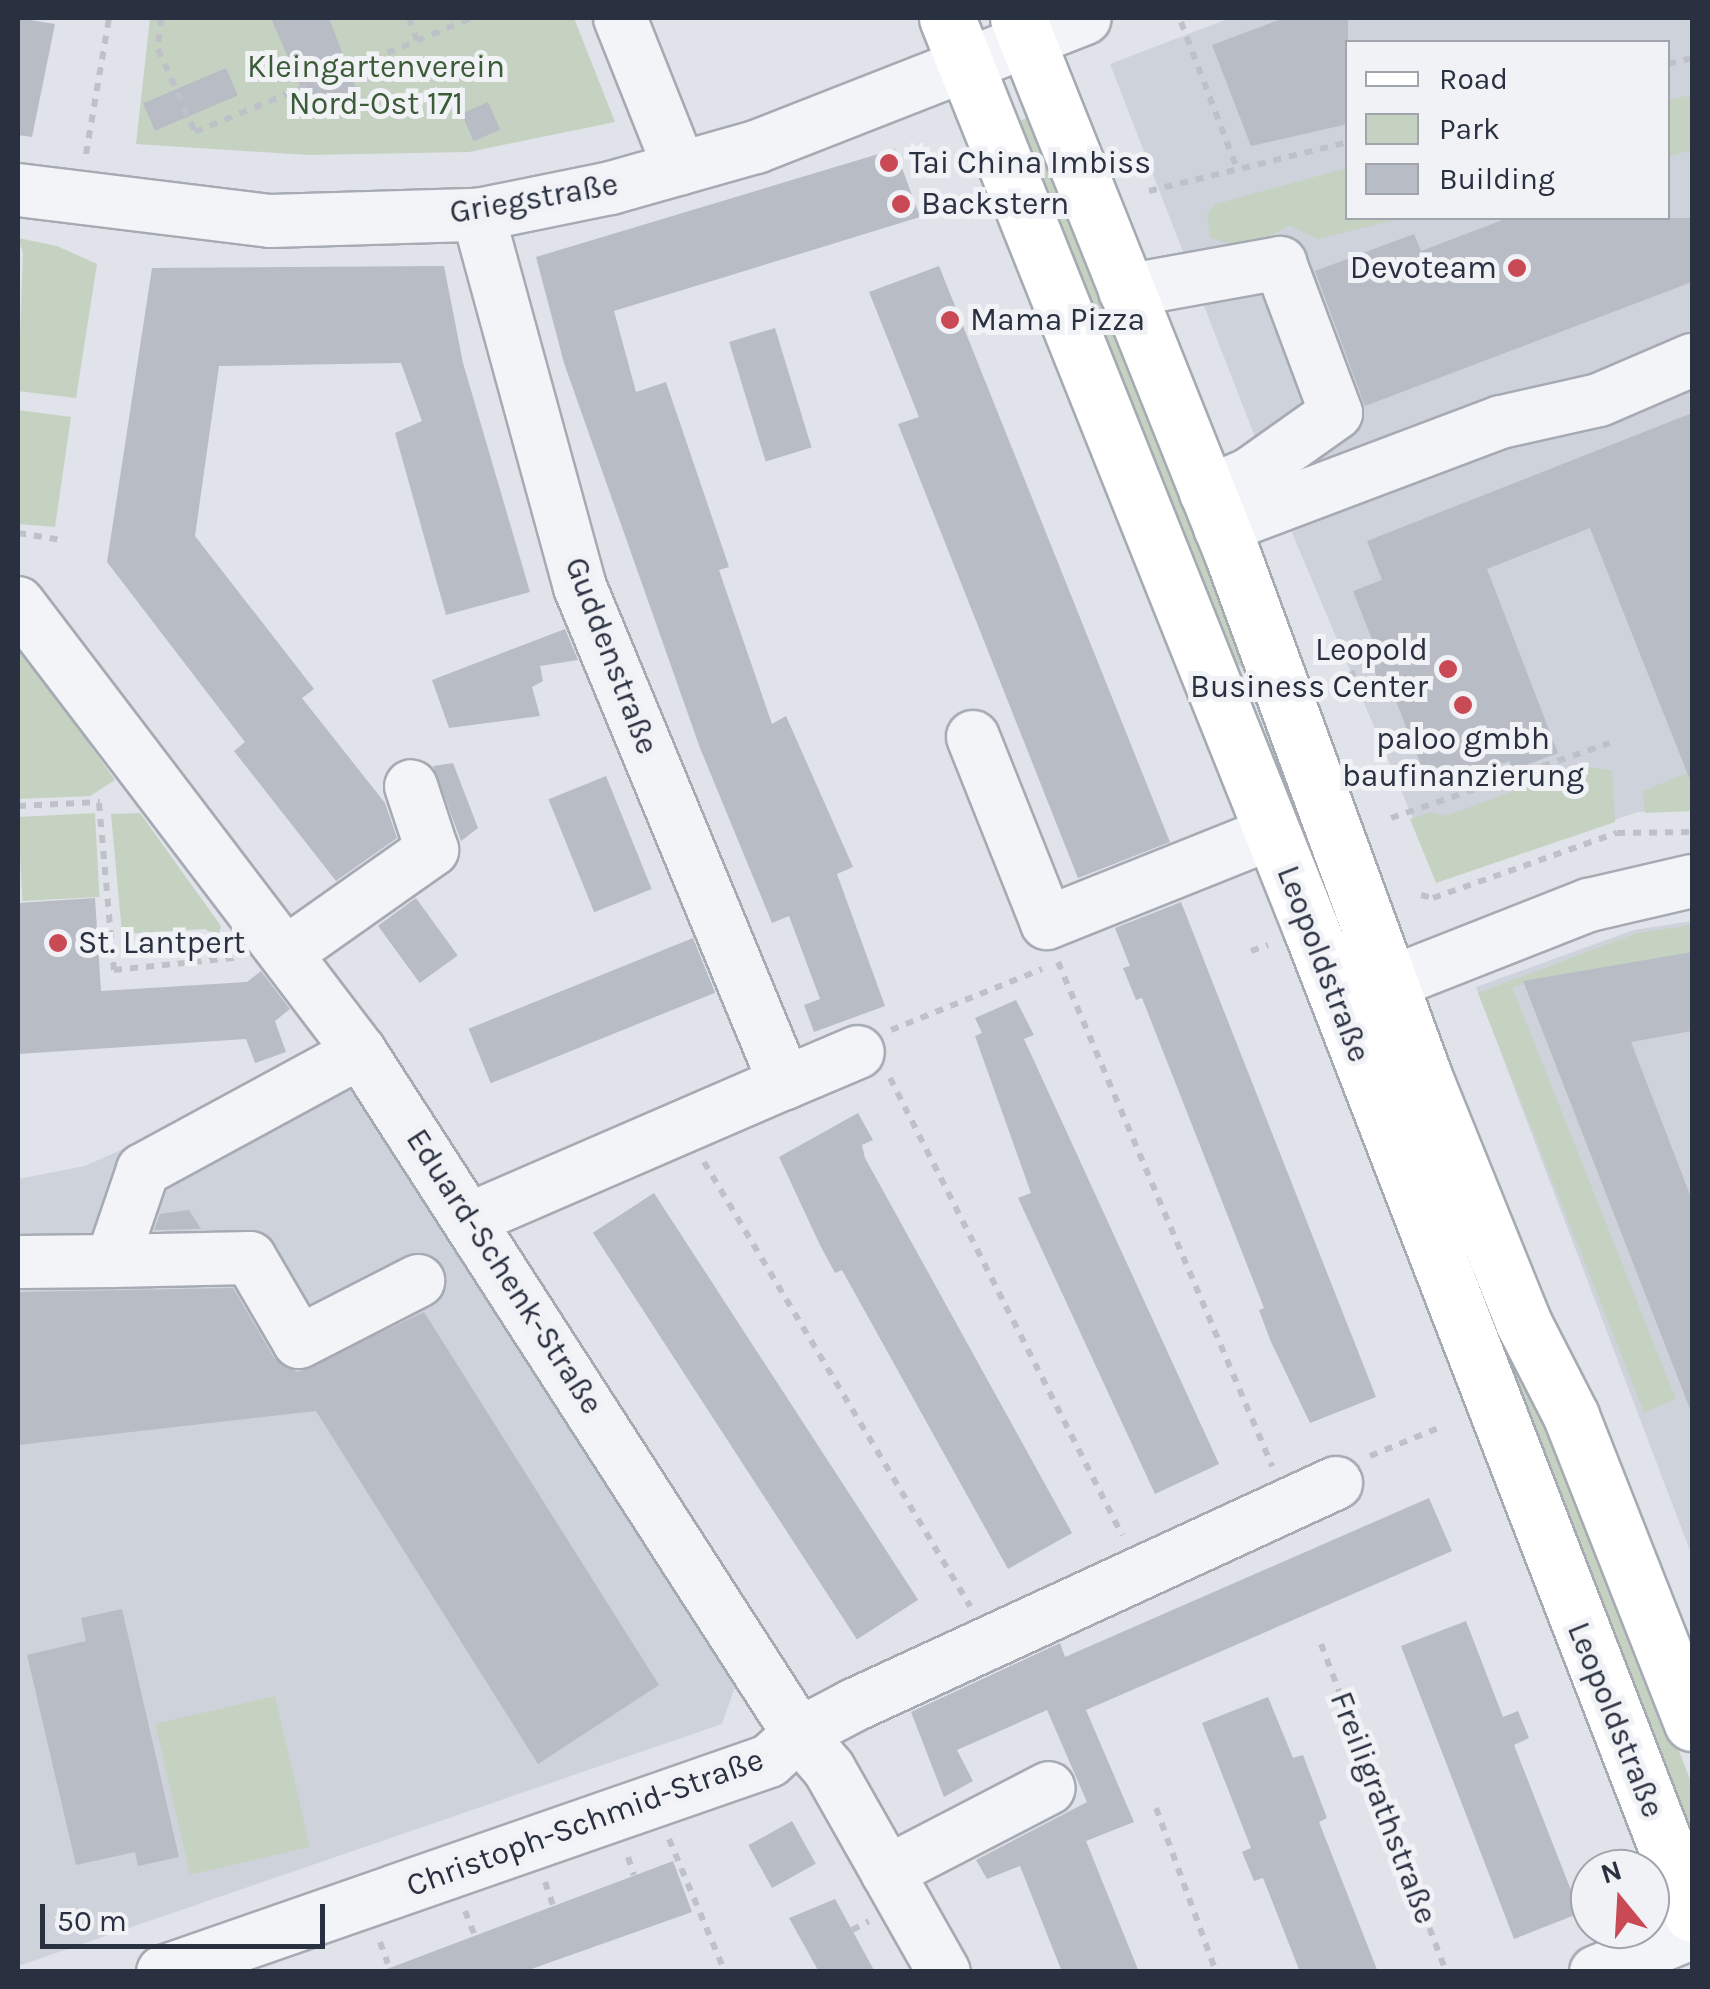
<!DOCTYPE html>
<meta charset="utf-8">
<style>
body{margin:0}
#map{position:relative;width:1710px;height:1989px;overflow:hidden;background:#e0e3e9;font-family:Karla,sans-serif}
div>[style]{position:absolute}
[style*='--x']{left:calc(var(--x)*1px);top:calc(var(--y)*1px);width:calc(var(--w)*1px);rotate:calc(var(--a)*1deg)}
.built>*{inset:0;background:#ced2db}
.green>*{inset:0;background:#c5d2c2;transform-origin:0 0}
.building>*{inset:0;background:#b8bcc5;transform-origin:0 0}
.path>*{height:6px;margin-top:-3px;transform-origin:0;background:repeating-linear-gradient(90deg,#bec1c7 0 8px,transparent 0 16px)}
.roads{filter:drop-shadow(2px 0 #a5aab3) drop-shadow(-2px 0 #a5aab3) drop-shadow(0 2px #a5aab3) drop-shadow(0 -2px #a5aab3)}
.minor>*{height:52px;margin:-26px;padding:0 26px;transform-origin:26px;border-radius:26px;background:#f3f4f7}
.major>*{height:55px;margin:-27.5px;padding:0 27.5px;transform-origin:27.5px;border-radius:27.5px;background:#fff}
.dots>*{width:28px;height:28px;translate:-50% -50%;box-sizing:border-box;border:5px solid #f0f2f6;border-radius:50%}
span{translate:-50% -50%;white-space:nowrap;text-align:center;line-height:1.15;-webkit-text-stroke:10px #f0f2f6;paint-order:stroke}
.park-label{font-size:32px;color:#3c5b37}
.poi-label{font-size:32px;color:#293040}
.left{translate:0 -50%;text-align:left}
.right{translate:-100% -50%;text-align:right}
.street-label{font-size:32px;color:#293040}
.frame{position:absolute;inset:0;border:20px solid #293040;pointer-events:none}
.legend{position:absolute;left:1345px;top:40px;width:325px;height:180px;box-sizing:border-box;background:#f0f2f6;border:2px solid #a0a4ad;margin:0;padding:12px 18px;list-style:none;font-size:30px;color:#293040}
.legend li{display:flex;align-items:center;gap:20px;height:50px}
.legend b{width:50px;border:2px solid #a0a4ad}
.north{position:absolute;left:1570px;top:1849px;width:100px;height:100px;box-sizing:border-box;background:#f0f2f6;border:2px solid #a0a4ad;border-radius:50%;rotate:342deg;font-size:28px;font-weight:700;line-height:40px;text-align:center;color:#293040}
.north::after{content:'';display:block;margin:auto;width:35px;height:45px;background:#c94955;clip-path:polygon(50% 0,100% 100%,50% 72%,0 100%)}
.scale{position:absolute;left:40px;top:1904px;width:285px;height:45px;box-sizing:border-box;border:5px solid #293040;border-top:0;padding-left:12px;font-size:30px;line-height:35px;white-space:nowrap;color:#293040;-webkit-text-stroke:8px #f0f2f6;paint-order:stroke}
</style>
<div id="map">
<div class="built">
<div style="clip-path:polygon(evenodd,1230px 18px,1692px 18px,1692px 809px,1638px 812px,1439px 880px,1295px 540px,1110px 64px,1230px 18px,1348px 42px,1668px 42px,1668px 218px,1348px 218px,1348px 42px)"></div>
<div style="clip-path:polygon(1692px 921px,1692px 1556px,1476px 987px,1634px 930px)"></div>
<div style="clip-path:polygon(328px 1057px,738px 1678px,722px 1724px,18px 1966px,18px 1179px,85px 1166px)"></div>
</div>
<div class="green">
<div style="clip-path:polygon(150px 18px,574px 18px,615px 122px,469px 152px,308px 155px,136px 144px)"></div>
<div style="clip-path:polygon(1692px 95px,1692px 150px,1668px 157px,1668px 100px)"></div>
<div style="clip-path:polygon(1034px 116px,1343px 898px,1247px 671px,1216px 648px,1009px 124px)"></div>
<div style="clip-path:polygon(1347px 168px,1348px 218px,1403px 218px,1318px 239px,1290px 226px,1246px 248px,1210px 238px,1207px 215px,1215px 204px)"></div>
<div style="clip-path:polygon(18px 238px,57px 246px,97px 264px,76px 398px,18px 391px,23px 253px)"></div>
<div style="clip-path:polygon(18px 410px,71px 417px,55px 527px,18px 524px)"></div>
<div style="clip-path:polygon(18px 644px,115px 780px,90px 796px,18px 799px)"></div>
<div style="clip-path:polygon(1579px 766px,1612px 770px,1615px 822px,1436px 883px,1410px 819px,1431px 812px,1446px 816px)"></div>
<div style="clip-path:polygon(1692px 771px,1692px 811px,1645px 813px,1643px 791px)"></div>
<div style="left:95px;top:813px;width:84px;height:77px;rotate:87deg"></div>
<div style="clip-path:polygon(140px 813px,221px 926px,218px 936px,205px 929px,122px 934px,111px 814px)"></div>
<div style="clip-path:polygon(1692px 925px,1692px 952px,1512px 987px,1676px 1399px,1644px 1412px,1478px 993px,1637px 933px)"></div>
<div style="clip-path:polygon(1381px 1071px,1536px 1389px,1692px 1784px,1692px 1856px)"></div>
<div style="left:275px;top:1696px;width:155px;height:123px;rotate:77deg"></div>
</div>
<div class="building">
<div style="clip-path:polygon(18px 18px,55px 24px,32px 137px,18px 135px)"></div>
<div style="clip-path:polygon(271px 18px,329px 18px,358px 94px,311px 111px)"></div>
<div style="clip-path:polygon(1284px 18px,1348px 18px,1348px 124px,1251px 146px,1212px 45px)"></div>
<div style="left:226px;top:68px;width:30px;height:90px;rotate:67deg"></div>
<div style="left:488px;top:102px;width:30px;height:29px;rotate:66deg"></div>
<div style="clip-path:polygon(895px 149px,920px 217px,614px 311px,636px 392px,666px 382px,729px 567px,719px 570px,772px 724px,786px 716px,853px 867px,837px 874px,885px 1006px,814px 1032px,804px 1005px,820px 999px,789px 916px,772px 923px,700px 748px,564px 363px,536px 257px)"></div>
<div style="clip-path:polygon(1508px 218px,1692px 218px,1692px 282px,1365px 406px,1315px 271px,1414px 234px,1421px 251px)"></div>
<div style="clip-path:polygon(444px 266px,463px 363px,530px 592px,446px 615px,395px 433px,422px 421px,401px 363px,219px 366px,195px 536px,314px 689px,302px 698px,385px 803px,397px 838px,336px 881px,234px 751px,245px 742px,107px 562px,152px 268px)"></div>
<div style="clip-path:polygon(939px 266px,1170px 842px,1078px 878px,898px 424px,919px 417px,869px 292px)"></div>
<div style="left:775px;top:328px;width:125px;height:48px;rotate:73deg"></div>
<div style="clip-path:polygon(1692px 413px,1692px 785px,1590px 528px,1487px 569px,1558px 753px,1513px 770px,1509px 761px,1431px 791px,1389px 683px,1381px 687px,1364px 645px,1373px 642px,1353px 591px,1382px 580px,1367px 541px)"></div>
<div style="clip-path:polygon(565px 629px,578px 660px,540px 666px,543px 681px,532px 687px,540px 716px,449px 728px,432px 680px)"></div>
<div style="clip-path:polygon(453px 763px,478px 828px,461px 841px,433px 766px)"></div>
<div style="left:606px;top:776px;width:122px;height:62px;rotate:68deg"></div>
<div style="clip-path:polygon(95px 898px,101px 991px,247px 982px,261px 971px,290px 1009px,275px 1021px,286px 1052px,255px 1063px,246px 1039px,18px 1054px,18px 903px)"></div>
<div style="left:416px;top:898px;width:71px;height:47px;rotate:54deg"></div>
<div style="clip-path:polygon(1181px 902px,1376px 1397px,1310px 1423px,1271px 1342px,1259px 1310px,1264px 1308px,1142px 998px,1136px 1000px,1123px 968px,1130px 966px,1115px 928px)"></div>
<div style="left:693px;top:938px;width:59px;height:242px;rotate:68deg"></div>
<div style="clip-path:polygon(1692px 952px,1692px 1031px,1631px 1042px,1692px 1200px,1690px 1409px,1523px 981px)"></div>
<div style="clip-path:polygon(1016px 1000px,1034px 1035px,1024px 1039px,1219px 1464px,1155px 1494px,1018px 1198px,1031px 1193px,975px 1036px,982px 1033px,975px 1018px)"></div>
<div style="clip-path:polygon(858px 1113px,873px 1140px,862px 1145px,865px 1158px,1072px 1533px,1008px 1569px,842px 1270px,835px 1273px,820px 1245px,779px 1157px)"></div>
<div style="left:654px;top:1193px;width:485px;height:73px;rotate:57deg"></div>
<div style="clip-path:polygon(189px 1210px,201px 1229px,154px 1230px,160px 1214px)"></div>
<div style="clip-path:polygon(233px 1288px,274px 1358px,297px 1372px,424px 1312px,659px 1685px,538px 1764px,316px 1411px,18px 1445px,18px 1292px)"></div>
<div style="clip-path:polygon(1429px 1498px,1452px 1551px,1086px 1710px,1134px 1822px,1086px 1841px,1139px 1972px,1062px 1972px,1020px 1866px,987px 1879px,976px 1860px,1087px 1802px,1047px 1710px,957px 1750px,973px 1781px,944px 1797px,911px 1712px,1060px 1643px,1065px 1657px)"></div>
<div style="clip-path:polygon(122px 1609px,179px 1857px,138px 1866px,135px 1852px,76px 1865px,27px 1655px,86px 1641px,81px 1618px)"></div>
<div style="clip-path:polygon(1466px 1621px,1503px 1717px,1518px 1711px,1529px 1738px,1514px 1745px,1580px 1913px,1514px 1939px,1401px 1646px)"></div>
<div style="clip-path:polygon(1268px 1697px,1293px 1758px,1303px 1755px,1327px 1818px,1319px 1822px,1378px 1972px,1300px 1972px,1263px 1878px,1254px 1881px,1242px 1852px,1251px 1848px,1202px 1723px)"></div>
<div style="left:792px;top:1821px;width:49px;height:50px;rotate:61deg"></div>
<div style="clip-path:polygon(673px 1861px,692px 1912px,523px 1972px,379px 1972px)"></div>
<div style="clip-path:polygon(835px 1899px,852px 1930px,875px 1972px,819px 1972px,789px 1918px)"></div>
</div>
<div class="path">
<div style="--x:161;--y:18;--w:31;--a:96"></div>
<div style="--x:158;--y:49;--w:91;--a:66"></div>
<div style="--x:195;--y:132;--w:300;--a:-22.4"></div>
<div style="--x:409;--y:18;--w:23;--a:70"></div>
<div style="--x:1181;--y:22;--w:157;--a:69.1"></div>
<div style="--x:1668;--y:64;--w:25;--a:-14"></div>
<div style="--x:86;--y:154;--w:138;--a:-80.4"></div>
<div style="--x:1149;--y:191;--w:205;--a:-13.8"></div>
<div style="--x:18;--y:533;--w:44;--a:9.2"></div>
<div style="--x:1333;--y:681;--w:51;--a:-20.6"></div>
<div style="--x:99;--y:803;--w:168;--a:84.9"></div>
<div style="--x:114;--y:970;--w:122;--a:-5.7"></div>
<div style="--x:18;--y:806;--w:82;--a:-2.8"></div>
<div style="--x:1391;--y:818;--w:231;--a:-18.9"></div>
<div style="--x:1421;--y:895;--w:12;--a:14"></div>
<div style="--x:1433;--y:898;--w:195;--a:-19.5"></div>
<div style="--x:1617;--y:833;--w:75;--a:-0.8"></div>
<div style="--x:1251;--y:951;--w:18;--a:-19"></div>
<div style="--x:1058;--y:962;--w:548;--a:66.99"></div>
<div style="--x:891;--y:1030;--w:163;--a:-22"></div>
<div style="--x:890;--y:1078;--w:513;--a:63.08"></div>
<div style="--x:704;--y:1162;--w:518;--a:59.07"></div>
<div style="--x:1370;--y:1456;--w:79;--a:-22.3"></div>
<div style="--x:1321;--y:1644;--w:351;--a:69.1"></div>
<div style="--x:1156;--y:1808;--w:175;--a:69.9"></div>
<div style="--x:669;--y:1839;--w:144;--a:67.2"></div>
<div style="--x:628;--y:1857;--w:19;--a:72"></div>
<div style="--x:545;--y:1882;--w:24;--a:71"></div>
<div style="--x:465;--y:1911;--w:24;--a:68"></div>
<div style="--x:852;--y:1930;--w:19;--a:-28"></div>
<div style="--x:380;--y:1942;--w:23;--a:70"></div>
</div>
<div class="roads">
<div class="minor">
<div style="--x:620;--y:18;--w:162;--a:68.3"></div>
<div style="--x:18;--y:190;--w:254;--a:7"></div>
<div style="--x:270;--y:221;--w:208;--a:-1.7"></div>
<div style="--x:478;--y:215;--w:136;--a:-11.5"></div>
<div style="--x:611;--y:188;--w:151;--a:-15.8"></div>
<div style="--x:756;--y:147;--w:353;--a:-21.4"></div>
<div style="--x:1125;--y:291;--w:158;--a:-10.2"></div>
<div style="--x:1280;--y:263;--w:160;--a:69.5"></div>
<div style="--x:1336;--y:413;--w:105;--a:144.7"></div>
<div style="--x:1250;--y:474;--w:48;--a:156.6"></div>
<div style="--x:1220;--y:528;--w:300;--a:-20.7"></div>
<div style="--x:1501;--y:422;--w:100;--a:-12.7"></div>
<div style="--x:1599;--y:400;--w:101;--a:-23.3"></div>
<div style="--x:18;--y:603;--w:564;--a:52.7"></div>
<div style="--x:360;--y:1052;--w:811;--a:57.23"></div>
<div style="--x:799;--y:1734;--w:46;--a:49.4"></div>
<div style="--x:829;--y:1769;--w:233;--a:60.5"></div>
<div style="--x:973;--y:737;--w:200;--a:68.3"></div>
<div style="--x:1047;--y:923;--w:242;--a:-21.8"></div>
<div style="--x:286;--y:953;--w:179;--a:-35.2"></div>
<div style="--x:432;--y:850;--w:67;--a:-108.2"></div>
<div style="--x:1350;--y:999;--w:257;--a:-21.5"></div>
<div style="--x:1589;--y:905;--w:106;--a:-13.1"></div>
<div style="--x:785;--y:1083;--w:79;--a:-23"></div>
<div style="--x:470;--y:1219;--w:343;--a:-23.4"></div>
<div style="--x:785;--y:1083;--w:537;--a:-112.46"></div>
<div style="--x:580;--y:587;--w:386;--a:-105.3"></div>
<div style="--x:112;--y:1261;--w:138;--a:-1.2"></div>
<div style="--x:250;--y:1258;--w:97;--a:59.7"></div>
<div style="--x:299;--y:1342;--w:134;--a:-27.1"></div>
<div style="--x:18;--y:1262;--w:94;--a:-0.6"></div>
<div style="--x:112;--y:1261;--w:96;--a:-71.2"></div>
<div style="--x:143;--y:1170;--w:247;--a:-28.5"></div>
<div style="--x:887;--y:1872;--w:182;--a:-27.4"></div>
<div style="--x:163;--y:1972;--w:642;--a:-19.2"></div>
<div style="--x:769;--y:1761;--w:40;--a:-42"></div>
<div style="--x:799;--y:1734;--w:60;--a:-27.8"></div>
<div style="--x:852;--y:1706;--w:533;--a:-24.74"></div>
<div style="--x:1596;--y:1972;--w:104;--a:-22.1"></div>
</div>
<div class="major">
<div style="--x:947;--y:18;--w:981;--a:68.22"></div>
<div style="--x:1311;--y:929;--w:1056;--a:68.85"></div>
<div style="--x:1018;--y:18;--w:579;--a:68.22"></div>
<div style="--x:1233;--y:556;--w:557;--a:69.84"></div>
<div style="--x:1425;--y:1079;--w:262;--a:68"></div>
<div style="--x:1523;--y:1322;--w:106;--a:62.9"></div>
<div style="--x:1571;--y:1416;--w:330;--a:68.5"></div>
</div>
</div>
<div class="dots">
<div style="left:889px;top:163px;background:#c94955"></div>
<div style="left:901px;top:204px;background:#c94955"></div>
<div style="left:1517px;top:268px;background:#c94955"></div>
<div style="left:950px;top:320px;background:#c94955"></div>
<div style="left:1448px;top:669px;background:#c94955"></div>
<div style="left:1463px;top:705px;background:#c94955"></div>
<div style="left:58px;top:943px;background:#c94955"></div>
</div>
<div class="park-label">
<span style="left:376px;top:86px">Kleingartenverein<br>Nord-Ost 171</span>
</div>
<div class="poi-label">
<span class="left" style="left:909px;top:163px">Tai China Imbiss</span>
<span class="left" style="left:921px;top:204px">Backstern</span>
<span class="right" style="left:1497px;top:268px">Devoteam</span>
<span class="left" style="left:970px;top:320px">Mama Pizza</span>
<span class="right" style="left:1428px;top:669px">Leopold<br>Business Center</span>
<span style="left:1463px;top:758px">paloo gmbh<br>baufinanzierung</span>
<span class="left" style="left:78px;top:943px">St. Lantpert</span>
</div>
<div class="street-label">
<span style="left:534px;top:199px;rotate:-10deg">Griegstraße</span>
<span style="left:611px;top:656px;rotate:69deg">Guddenstraße</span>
<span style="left:1323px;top:964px;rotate:69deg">Leopoldstraße</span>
<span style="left:504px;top:1272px;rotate:57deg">Eduard-Schenk-Straße</span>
<span style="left:1615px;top:1720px;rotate:68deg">Leopoldstraße</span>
<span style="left:1383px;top:1808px;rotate:69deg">Freiligrathstraße</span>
<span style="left:585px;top:1823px;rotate:-20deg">Christoph-Schmid-Straße</span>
</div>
<div class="frame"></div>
<ul class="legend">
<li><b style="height:12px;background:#fff"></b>Road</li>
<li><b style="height:28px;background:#c5d2c2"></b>Park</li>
<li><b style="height:28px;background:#b8bcc5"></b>Building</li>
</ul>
<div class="north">N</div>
<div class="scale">50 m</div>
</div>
